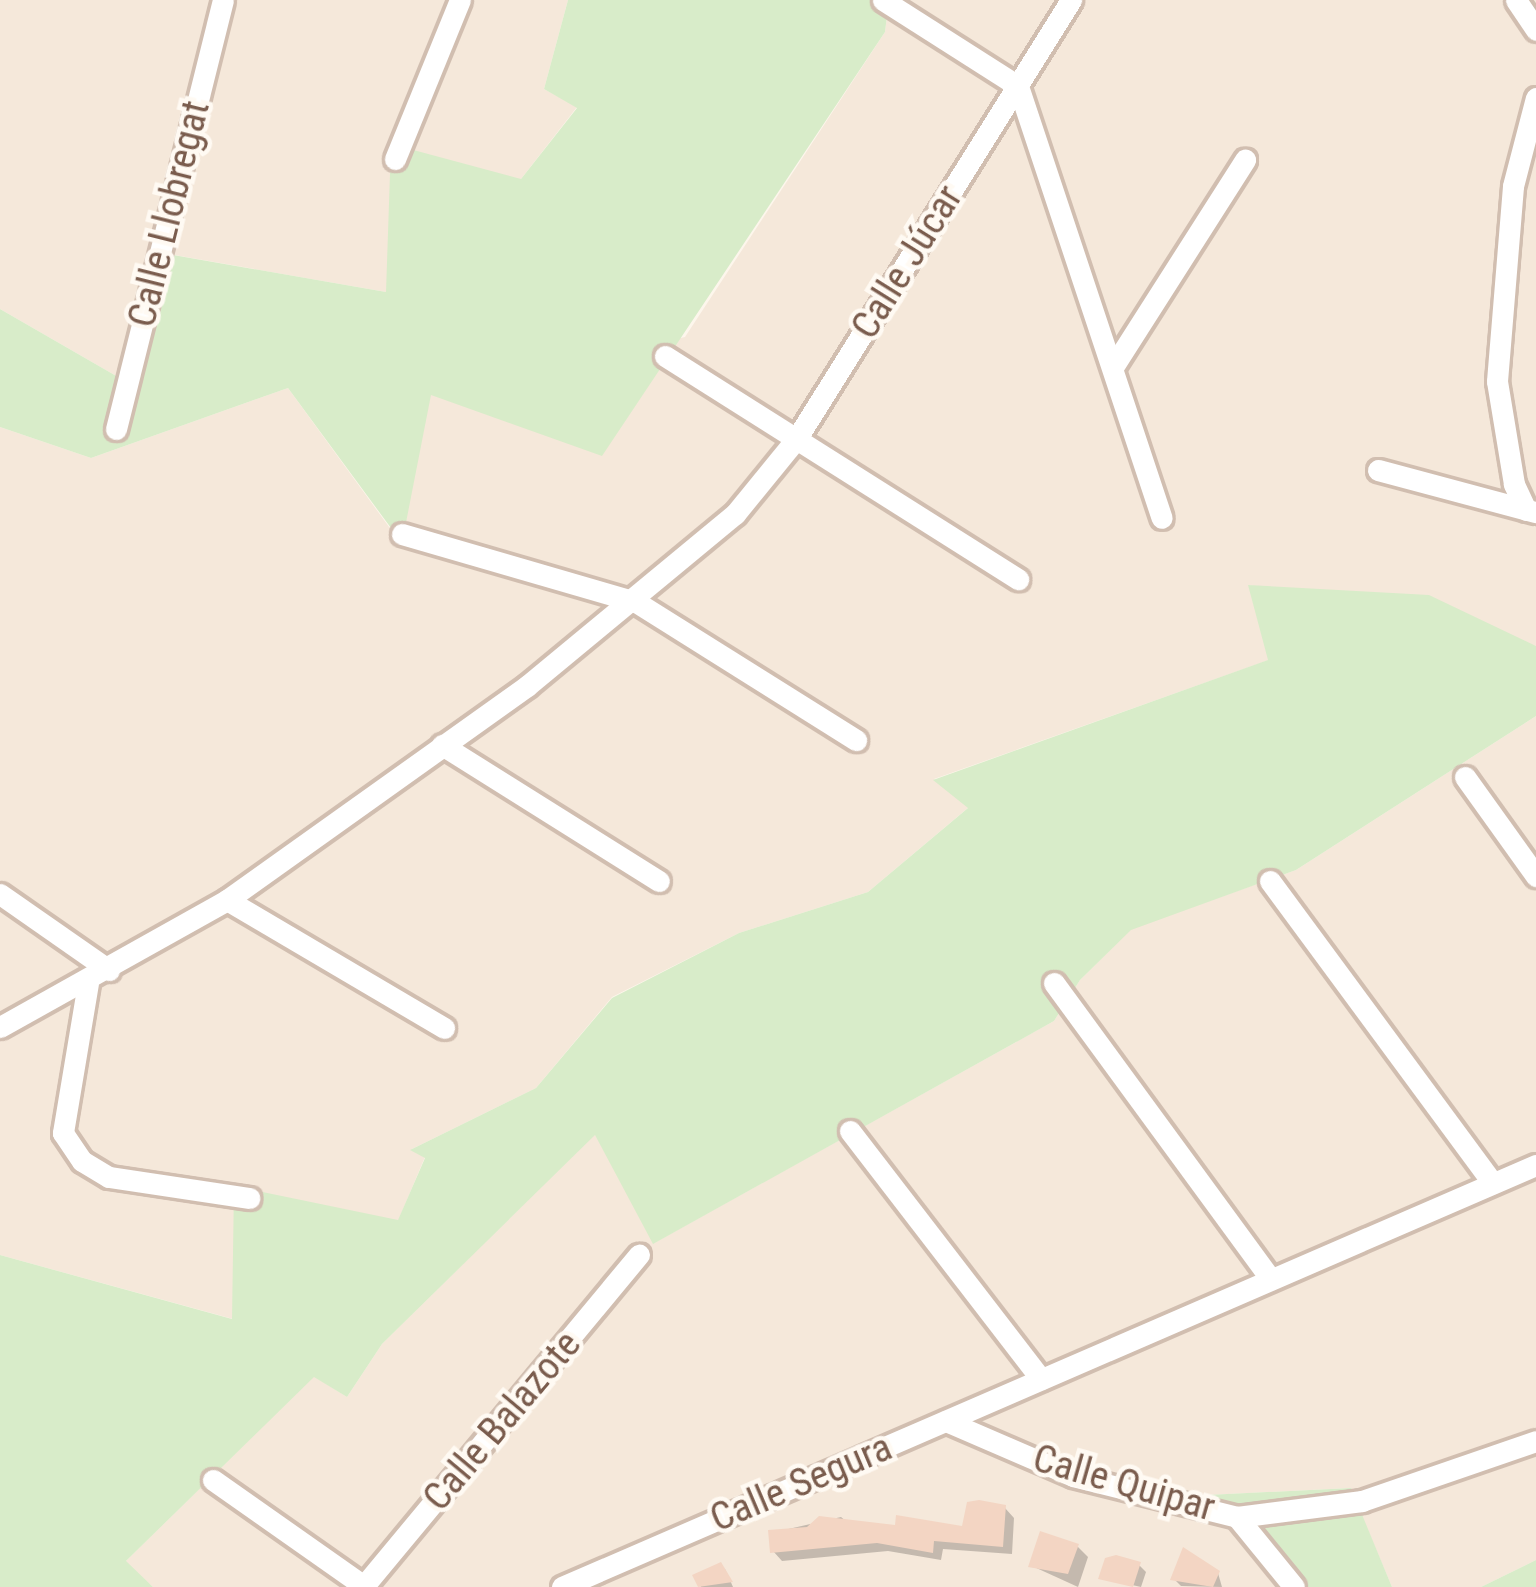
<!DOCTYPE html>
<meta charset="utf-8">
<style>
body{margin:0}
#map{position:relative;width:1536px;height:1587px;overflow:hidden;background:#fdf6ec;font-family:"Roboto Condensed",sans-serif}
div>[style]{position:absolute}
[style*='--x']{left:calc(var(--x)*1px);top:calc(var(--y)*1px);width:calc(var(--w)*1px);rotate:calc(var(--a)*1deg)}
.residential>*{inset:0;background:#f5e8da}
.green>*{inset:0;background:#d8ecc9}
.shadow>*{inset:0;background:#0003}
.building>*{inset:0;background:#f3d5c3}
.roads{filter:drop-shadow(3px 0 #d1beb0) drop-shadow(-3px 0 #d1beb0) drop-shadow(0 3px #d1beb0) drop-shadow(0 -3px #d1beb0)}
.minor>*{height:21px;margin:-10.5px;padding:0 10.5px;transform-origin:10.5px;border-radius:10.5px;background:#fff}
span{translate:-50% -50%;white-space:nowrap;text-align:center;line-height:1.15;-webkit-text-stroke:9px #fffaf3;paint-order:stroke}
.street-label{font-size:39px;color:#7a5c4d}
</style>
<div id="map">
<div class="residential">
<div style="clip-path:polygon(0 0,568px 0,544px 89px,577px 107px,521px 179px,386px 292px,157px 252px,118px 377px,0 309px)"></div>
<div style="clip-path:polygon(889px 0,1536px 0,1536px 646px,1249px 585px,1269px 660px,934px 779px,969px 807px,868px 892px,739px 933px,612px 997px,536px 1088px,412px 1149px,425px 1157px,398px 1221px,233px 1319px,0 1255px,0 427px,91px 458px,288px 388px,400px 542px,430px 395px,685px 337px,885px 32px)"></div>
<div style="clip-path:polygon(1536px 716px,1536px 1560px,1481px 1587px,1392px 1587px,1350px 1488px,1208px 1495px,1277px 1587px,153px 1587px,125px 1562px,314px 1376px,347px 1397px,382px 1344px,595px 1134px,654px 1243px,1054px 1021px,1080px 980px,1131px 929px,1296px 870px)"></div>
</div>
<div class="green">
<div style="clip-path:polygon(568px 0,889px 0,885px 32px,602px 456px,431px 395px,402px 543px,288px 388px,91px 458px,0 427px,0 309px,118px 377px,156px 252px,386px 292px,391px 144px,521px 179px,577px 108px,544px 89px)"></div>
<div style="clip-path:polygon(1248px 585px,1429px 595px,1536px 646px,1536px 716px,1296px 870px,1131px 930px,1080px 980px,1054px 1021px,653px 1244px,595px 1135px,382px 1344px,347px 1397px,314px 1377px,126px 1561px,153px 1587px,0 1587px,0 1255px,232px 1319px,234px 1186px,398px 1220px,425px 1158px,410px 1150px,536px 1088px,612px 998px,739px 933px,868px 892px,968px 808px,933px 780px,1268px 660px)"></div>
<div style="clip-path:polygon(1351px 1488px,1392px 1587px,1277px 1587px,1207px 1495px)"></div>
<div style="clip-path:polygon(1536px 1560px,1536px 1587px,1481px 1587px)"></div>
</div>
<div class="shadow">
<div style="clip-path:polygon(1005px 1508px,1014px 1518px,1012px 1554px,943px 1549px,941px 1560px,888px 1551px,782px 1561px,773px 1551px,771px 1533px,841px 1517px,853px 1527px,964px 1529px)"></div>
<div style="clip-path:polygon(1077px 1546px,1088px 1557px,1078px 1587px,1032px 1566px)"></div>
<div style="clip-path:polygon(1185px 1551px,1218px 1573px,1222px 1587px,1181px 1586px,1174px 1579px)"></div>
<div style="clip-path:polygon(1139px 1565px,1146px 1572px,1141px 1587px,1101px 1578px)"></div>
<div style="clip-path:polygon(725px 1569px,733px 1587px,701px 1587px,697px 1577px)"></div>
</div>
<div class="building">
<div style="clip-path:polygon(979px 1500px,1006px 1505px,1003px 1547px,934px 1541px,933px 1553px,877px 1543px,770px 1553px,768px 1530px,807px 1527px,819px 1516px,895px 1525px,896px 1515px,962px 1526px,967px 1502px)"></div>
<div style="clip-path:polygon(1040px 1531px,1079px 1544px,1068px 1574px,1028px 1567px)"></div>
<div style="clip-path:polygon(1183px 1547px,1220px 1571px,1213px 1587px,1170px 1580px)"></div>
<div style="clip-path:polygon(1116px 1555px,1141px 1562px,1133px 1587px,1098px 1579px,1105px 1558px)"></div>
<div style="clip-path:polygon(721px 1562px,733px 1582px,698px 1587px,692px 1575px)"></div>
</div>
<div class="roads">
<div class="minor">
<div style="--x:883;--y:0;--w:160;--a:32.5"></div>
<div style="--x:1018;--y:86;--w:455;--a:71.6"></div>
<div style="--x:1516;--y:0;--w:36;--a:56"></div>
<div style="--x:395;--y:159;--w:172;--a:-67.8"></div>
<div style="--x:665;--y:356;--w:418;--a:32.3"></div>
<div style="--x:1113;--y:367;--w:246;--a:-57.5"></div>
<div style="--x:116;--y:429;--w:442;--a:-76"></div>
<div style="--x:1378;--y:470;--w:163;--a:15"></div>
<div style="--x:1526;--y:510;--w:29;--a:-115"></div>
<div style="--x:1514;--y:484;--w:104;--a:-99.4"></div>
<div style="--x:1497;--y:381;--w:196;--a:-85.3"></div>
<div style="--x:1513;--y:186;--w:91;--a:-75.4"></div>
<div style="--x:402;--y:534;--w:244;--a:16.2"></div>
<div style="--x:636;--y:602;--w:260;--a:32.1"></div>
<div style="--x:442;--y:745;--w:256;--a:32.1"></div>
<div style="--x:1465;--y:777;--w:122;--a:54.4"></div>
<div style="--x:1270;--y:881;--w:375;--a:53.6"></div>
<div style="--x:0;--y:894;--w:133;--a:34.9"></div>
<div style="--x:227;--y:900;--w:252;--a:30.5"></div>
<div style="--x:88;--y:983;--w:152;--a:99.5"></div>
<div style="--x:63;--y:1133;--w:34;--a:56"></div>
<div style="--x:82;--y:1161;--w:31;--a:31"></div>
<div style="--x:109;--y:1177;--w:142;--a:8.5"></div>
<div style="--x:1054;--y:983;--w:367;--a:53.8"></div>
<div style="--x:0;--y:1027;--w:260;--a:-29.2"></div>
<div style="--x:227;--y:900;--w:369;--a:-35.5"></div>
<div style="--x:527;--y:686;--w:270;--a:-39.6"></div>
<div style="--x:735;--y:514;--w:98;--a:-50.8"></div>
<div style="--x:797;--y:438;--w:517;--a:-57.97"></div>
<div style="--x:850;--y:1131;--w:313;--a:52.4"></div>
<div style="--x:946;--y:1421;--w:138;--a:23.4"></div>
<div style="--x:1073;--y:1476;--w:169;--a:14"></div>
<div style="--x:1237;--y:1517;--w:126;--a:-7.3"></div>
<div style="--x:1362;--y:1501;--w:184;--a:-19"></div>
<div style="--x:213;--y:1480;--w:184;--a:35.1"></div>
<div style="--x:1237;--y:1517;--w:90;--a:50.8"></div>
<div style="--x:363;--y:1587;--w:432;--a:-50.3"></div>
<div style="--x:562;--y:1587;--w:1061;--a:-23.43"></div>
</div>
</div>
<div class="street-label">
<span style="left:169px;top:214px;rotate:-76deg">Calle Llobregat</span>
<span style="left:907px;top:262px;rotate:-58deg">Calle Júcar</span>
<span style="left:502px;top:1421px;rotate:-50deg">Calle Balazote</span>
<span style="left:801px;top:1483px;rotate:-23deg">Calle Segura</span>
<span style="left:1124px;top:1483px;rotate:16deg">Calle Quipar</span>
</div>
</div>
